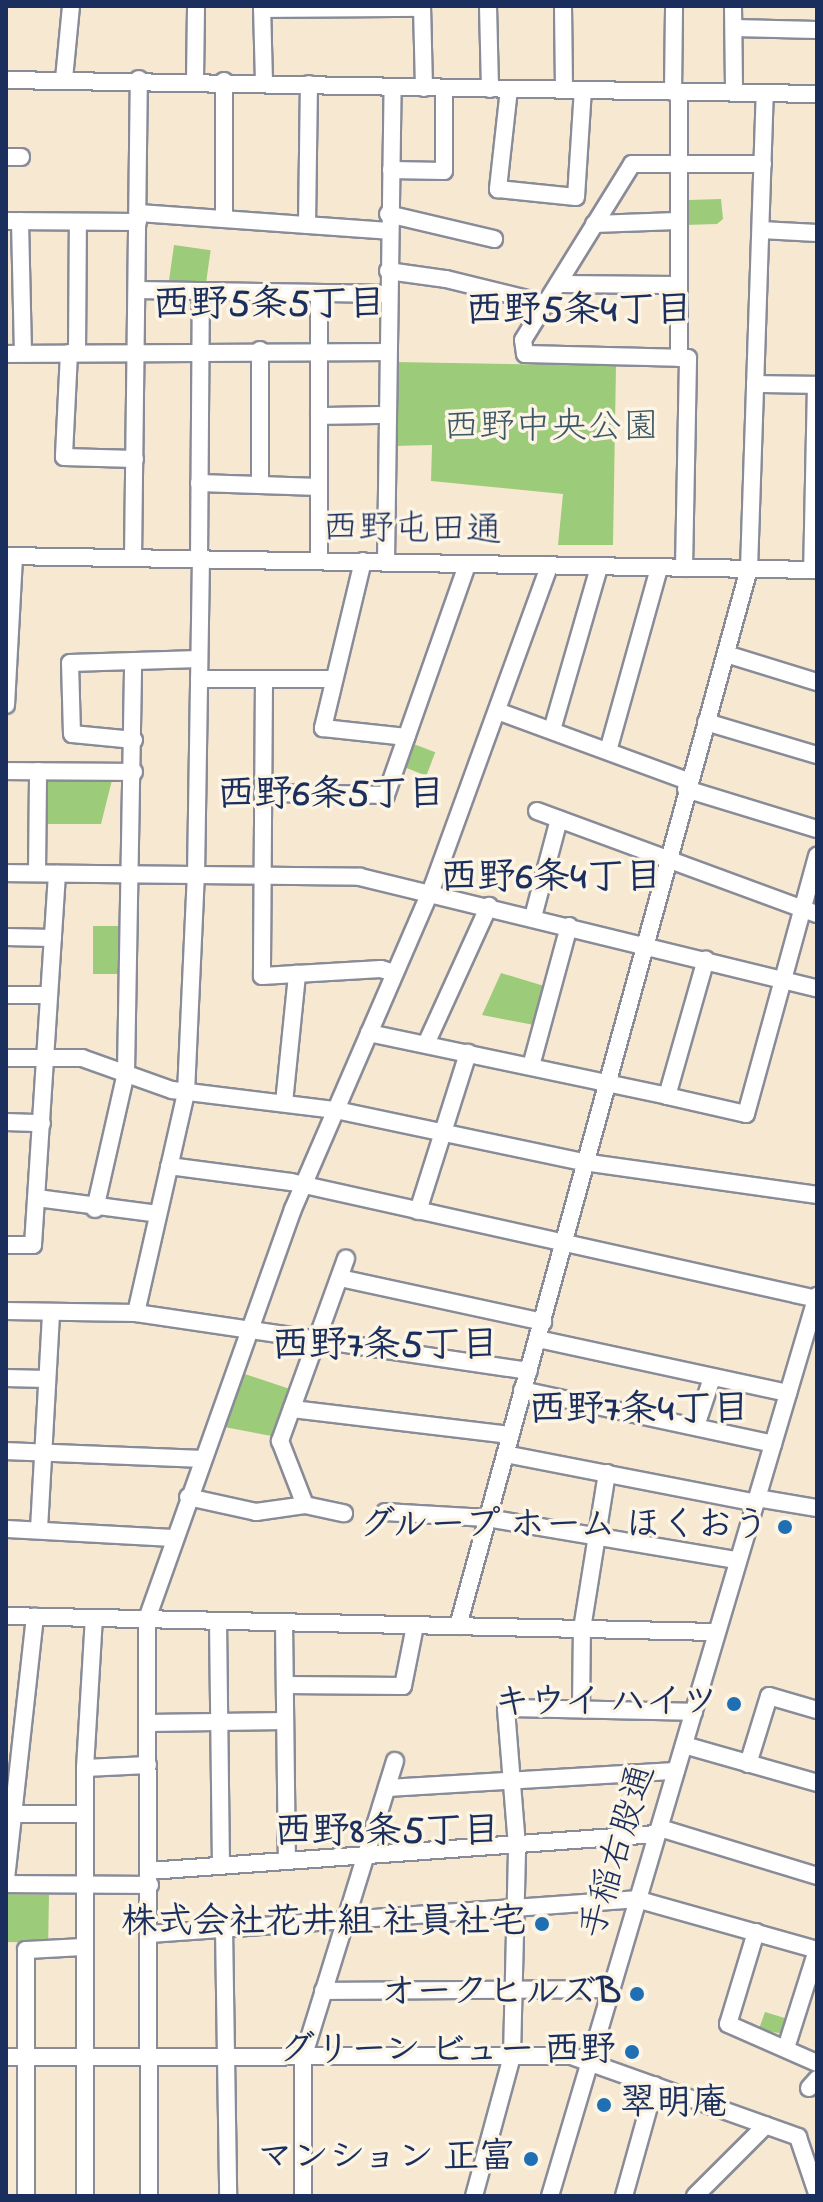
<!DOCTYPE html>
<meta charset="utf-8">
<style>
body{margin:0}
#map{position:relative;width:823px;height:2202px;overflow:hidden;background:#f7e9d1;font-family:"Indie Flower","Klee One",sans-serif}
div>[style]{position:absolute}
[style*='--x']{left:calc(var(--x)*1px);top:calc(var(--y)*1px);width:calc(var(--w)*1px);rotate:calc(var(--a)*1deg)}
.green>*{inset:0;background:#9ccb79;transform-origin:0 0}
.roads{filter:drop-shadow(2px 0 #898c98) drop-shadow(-2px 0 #898c98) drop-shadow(0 2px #898c98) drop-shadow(0 -2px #898c98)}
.minor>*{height:16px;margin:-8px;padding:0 8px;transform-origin:8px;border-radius:8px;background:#fff}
.dots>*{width:22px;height:22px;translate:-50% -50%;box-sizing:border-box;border:4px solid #fcf5e5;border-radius:50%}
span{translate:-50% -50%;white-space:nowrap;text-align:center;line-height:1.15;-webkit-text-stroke:7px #fcf5e5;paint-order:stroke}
.park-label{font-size:36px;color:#3b5665}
.street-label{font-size:36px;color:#1b2f5e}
.poi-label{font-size:36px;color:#1b2f5e;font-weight:700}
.right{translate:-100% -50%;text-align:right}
.left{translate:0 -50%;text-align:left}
.neighbourhood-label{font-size:38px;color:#1b2f5e;font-weight:700}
.frame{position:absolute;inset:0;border:8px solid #1b2f5e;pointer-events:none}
</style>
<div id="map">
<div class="green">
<div style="clip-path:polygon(721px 199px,723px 219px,717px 224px,685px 225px,689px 200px)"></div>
<div style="left:174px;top:245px;width:37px;height:36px;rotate:8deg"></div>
<div style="clip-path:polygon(394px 362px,616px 366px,613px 545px,558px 545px,563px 494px,431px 481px,432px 445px,394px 446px)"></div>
<div style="left:411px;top:743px;width:26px;height:25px;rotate:21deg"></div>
<div style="clip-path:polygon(113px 776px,101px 824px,44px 824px,45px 779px)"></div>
<div style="left:93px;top:926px;width:29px;height:48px"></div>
<div style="clip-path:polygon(501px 973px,544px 986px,534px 1025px,482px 1015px)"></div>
<div style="clip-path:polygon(242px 1373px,290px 1389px,272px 1436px,224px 1427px)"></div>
<div style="left:6px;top:1894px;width:43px;height:48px;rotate:1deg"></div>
<div style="clip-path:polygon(765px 2012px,788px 2019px,783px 2034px,759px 2029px)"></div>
</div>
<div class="roads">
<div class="minor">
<div style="--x:262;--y:6;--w:75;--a:88.5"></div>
<div style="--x:422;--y:6;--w:82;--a:88.6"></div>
<div style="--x:488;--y:6;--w:83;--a:88.6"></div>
<div style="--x:563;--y:6;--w:84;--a:89.3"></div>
<div style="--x:733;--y:6;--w:87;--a:89.3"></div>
<div style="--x:262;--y:9;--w:160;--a:-0.4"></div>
<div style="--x:734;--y:28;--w:83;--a:1.4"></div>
<div style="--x:64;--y:79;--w:73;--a:-84.5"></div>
<div style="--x:6;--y:80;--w:811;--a:0.99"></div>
<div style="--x:195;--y:80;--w:74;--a:-89.2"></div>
<div style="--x:224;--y:81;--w:136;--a:90"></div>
<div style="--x:509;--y:89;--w:101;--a:96.3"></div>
<div style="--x:498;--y:189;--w:78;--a:5.9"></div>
<div style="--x:576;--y:197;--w:107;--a:-86.3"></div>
<div style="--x:673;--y:92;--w:86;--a:-89.3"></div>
<div style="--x:6;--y:157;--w:15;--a:0"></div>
<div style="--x:391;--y:170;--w:53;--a:1.1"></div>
<div style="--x:444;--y:171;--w:83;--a:-90"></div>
<div style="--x:139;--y:213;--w:250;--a:4.1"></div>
<div style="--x:388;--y:214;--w:109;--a:13.3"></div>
<div style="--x:6;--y:221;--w:132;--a:0.4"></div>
<div style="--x:20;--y:221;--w:132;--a:88.7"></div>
<div style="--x:594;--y:224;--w:83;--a:-2.1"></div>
<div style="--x:307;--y:225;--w:141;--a:-89.2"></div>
<div style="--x:761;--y:230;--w:56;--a:3.1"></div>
<div style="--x:388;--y:271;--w:59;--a:7.9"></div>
<div style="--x:446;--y:279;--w:105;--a:13.8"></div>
<div style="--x:561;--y:284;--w:116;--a:0.5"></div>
<div style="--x:137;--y:290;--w:250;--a:0.9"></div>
<div style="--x:69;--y:353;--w:104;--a:92.8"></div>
<div style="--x:64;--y:457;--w:71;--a:1.6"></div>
<div style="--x:77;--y:353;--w:131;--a:-89.6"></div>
<div style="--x:6;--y:354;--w:381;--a:-0.3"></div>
<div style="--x:679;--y:358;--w:266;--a:-90"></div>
<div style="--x:755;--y:384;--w:61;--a:0.9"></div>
<div style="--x:816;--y:385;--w:185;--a:91.2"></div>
<div style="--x:319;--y:416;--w:67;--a:-0.9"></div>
<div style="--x:199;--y:483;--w:120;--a:1.9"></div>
<div style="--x:260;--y:483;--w:133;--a:-90"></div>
<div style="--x:6;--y:556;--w:811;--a:0.99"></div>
<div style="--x:133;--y:558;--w:479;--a:-89.3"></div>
<div style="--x:199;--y:559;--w:268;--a:-89.6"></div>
<div style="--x:319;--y:561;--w:268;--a:-90"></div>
<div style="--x:363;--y:561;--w:172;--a:103.5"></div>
<div style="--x:323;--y:728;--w:84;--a:6.1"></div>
<div style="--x:386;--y:561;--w:474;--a:-89.2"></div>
<div style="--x:684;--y:568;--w:210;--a:-88.9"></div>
<div style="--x:688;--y:358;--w:163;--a:-178.6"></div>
<div style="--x:525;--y:354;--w:14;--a:-98"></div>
<div style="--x:523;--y:340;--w:207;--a:-58.2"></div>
<div style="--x:632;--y:164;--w:131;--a:0"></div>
<div style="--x:726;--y:654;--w:95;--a:17.1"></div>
<div style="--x:199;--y:679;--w:135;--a:0"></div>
<div style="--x:264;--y:679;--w:297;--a:90.4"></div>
<div style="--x:262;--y:976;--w:119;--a:-3.4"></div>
<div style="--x:381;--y:969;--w:14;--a:17"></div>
<div style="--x:6;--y:705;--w:149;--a:-86.9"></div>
<div style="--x:500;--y:712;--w:200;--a:20.2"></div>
<div style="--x:706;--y:722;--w:116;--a:16.6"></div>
<div style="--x:552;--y:730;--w:170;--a:-73.9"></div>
<div style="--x:134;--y:740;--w:62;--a:-174.5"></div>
<div style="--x:72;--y:734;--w:71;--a:-91.6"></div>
<div style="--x:70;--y:663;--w:129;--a:-1.8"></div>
<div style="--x:608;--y:751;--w:190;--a:-74.4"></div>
<div style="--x:6;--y:771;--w:128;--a:0.4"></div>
<div style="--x:686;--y:789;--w:137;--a:17"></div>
<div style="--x:262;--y:793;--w:124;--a:0.9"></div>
<div style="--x:386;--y:795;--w:244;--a:-70.6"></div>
<div style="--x:537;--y:811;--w:298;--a:20.2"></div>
<div style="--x:6;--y:873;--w:354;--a:0.6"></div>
<div style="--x:360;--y:877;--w:470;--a:13.7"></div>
<div style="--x:37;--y:873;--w:102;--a:-89.4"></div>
<div style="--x:533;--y:917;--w:101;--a:-75.1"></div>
<div style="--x:6;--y:937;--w:47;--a:1.2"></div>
<div style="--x:6;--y:995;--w:43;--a:0"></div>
<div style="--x:369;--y:1033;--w:305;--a:11.9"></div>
<div style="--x:667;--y:1096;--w:142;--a:-74.1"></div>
<div style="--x:426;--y:1044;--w:152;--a:-65.5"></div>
<div style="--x:6;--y:1058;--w:76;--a:0"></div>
<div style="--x:82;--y:1058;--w:96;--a:19.6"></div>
<div style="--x:172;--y:1090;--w:165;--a:7"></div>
<div style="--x:336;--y:1110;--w:252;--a:11.9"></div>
<div style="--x:583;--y:1162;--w:236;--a:8"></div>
<div style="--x:531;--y:1066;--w:145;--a:-74.8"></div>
<div style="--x:667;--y:1096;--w:81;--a:12.8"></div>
<div style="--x:746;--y:1114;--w:268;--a:-74.6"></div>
<div style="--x:284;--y:1103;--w:130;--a:-84.2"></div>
<div style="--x:6;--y:1122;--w:36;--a:2"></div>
<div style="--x:169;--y:1166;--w:123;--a:7.5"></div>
<div style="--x:291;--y:1182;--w:539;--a:12.54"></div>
<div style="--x:37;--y:1198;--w:122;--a:7.5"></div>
<div style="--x:95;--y:1209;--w:140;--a:-77.2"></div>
<div style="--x:126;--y:1072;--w:411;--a:-89"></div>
<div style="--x:418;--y:1211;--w:166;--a:-72.4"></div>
<div style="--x:6;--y:1245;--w:27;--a:0"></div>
<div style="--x:33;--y:1245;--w:372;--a:-86.3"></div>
<div style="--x:340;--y:1278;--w:208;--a:12.2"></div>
<div style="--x:6;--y:1311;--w:130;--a:0.9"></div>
<div style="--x:136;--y:1313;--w:397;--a:8.4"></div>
<div style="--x:136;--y:1313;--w:226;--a:-77.2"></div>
<div style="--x:186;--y:1093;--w:217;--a:-87.4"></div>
<div style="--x:196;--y:876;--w:317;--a:-89.1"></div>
<div style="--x:538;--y:1339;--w:256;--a:12.2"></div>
<div style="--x:6;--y:1378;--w:41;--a:1.4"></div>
<div style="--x:522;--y:1390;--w:257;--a:12.1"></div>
<div style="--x:292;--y:1409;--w:220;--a:6.8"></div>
<div style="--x:696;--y:1426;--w:51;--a:-71.6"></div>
<div style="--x:6;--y:1451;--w:196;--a:2.3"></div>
<div style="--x:505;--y:1454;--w:256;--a:11"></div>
<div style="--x:188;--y:1497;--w:70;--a:12.4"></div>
<div style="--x:256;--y:1512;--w:49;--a:-8.1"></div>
<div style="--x:305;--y:1505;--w:40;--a:12"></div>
<div style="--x:757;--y:1498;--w:61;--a:9.5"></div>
<div style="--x:305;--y:1505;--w:69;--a:-111.3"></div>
<div style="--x:280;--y:1441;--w:194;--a:-70.1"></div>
<div style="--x:385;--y:1512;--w:102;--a:3.4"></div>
<div style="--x:487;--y:1518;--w:253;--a:9.6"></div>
<div style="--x:6;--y:1529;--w:168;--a:3.1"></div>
<div style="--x:39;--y:1529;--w:217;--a:-86.8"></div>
<div style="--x:6;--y:1616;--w:710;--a:1.29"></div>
<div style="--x:218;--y:1621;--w:245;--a:89.3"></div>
<div style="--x:284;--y:1622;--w:239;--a:89.3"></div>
<div style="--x:458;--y:1626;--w:1096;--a:-74.61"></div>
<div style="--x:749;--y:569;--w:475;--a:-88.1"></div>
<div style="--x:285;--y:1685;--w:118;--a:0.5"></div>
<div style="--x:403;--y:1686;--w:61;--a:-78.7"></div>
<div style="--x:581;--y:1708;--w:79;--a:-89.3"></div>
<div style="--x:582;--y:1629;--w:158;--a:-80.9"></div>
<div style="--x:148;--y:1723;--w:137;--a:-0.8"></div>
<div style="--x:684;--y:1745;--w:138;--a:15.9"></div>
<div style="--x:748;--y:1764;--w:71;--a:-72.8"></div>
<div style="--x:769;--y:1696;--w:50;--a:16.3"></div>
<div style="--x:85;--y:1768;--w:63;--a:-2.7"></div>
<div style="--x:387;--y:1788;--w:289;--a:-3.4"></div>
<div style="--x:6;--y:1814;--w:79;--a:0"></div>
<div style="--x:660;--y:1828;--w:164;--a:17"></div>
<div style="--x:149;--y:1871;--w:509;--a:-4.17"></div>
<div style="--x:6;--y:1879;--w:264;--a:-83.7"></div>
<div style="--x:6;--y:1884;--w:144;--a:0.4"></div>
<div style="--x:224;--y:1928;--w:268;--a:89.1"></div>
<div style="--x:756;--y:1932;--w:96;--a:106.9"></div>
<div style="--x:728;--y:2024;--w:97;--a:23.7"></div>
<div style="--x:150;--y:1934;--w:487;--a:-4.1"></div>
<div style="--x:636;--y:1899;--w:188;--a:15.7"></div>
<div style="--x:323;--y:1991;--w:289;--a:-0.4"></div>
<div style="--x:786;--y:2048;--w:103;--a:-72.4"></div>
<div style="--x:6;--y:2057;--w:565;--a:-0.1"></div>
<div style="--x:571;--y:2056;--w:241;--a:19.6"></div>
<div style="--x:798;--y:2137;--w:59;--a:71.3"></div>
<div style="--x:809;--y:2088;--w:12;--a:-48"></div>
<div style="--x:26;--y:2196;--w:246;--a:-90"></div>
<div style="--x:26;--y:1950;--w:58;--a:-3"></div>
<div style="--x:85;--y:2196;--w:428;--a:-90"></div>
<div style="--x:85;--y:1768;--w:150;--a:-86.6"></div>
<div style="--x:149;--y:2196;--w:577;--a:-90.2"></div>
<div style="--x:147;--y:1619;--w:435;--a:-70.4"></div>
<div style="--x:293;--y:1209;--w:350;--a:-66.6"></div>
<div style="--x:432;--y:888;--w:343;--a:-70"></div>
<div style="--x:303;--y:2196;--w:138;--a:-90"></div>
<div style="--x:303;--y:2058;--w:311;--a:-72.8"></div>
<div style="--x:474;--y:2196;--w:145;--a:-74.8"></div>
<div style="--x:512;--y:2056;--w:210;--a:-88.6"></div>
<div style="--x:517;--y:1846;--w:138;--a:-94.6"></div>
<div style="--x:506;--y:1708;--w:188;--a:1.2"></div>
<div style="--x:550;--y:2196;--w:939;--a:-73.48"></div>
<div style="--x:624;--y:2196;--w:115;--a:-74.4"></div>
<div style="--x:695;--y:2196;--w:100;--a:-45"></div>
</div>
</div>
<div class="dots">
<div style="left:785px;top:1527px;background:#1f6fb2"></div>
<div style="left:734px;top:1704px;background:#1f6fb2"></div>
<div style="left:542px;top:1924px;background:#1f6fb2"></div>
<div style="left:637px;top:1994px;background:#1f6fb2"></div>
<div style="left:632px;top:2052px;background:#1f6fb2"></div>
<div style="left:604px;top:2105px;background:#1f6fb2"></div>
<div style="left:531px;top:2159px;background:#1f6fb2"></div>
</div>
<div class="park-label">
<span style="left:551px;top:429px">西野中央公園</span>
</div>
<div class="street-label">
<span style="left:412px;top:531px;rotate:1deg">西野屯田通</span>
<span style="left:619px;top:1852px;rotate:-73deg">手稲右股通</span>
</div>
<div class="poi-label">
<span class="right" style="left:769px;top:1527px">グループ ホーム ほくおう</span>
<span class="right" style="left:718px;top:1704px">キウイ ハイツ</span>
<span class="right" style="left:526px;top:1924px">株式会社花井組 社員社宅</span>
<span class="right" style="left:621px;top:1994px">オークヒルズB</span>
<span class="right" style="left:616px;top:2052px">グリーン ビュー 西野</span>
<span class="left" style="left:620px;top:2105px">翠明庵</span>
<span class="right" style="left:515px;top:2159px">マンション 正富</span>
</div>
<div class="neighbourhood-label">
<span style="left:269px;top:307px">西野5条5丁目</span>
<span style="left:579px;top:313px">西野5条4丁目</span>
<span style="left:331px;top:797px">西野6条5丁目</span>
<span style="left:551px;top:880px">西野6条4丁目</span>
<span style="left:385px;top:1348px">西野7条5丁目</span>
<span style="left:639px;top:1412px">西野7条4丁目</span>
<span style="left:387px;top:1834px">西野8条5丁目</span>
</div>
<div class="frame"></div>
</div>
